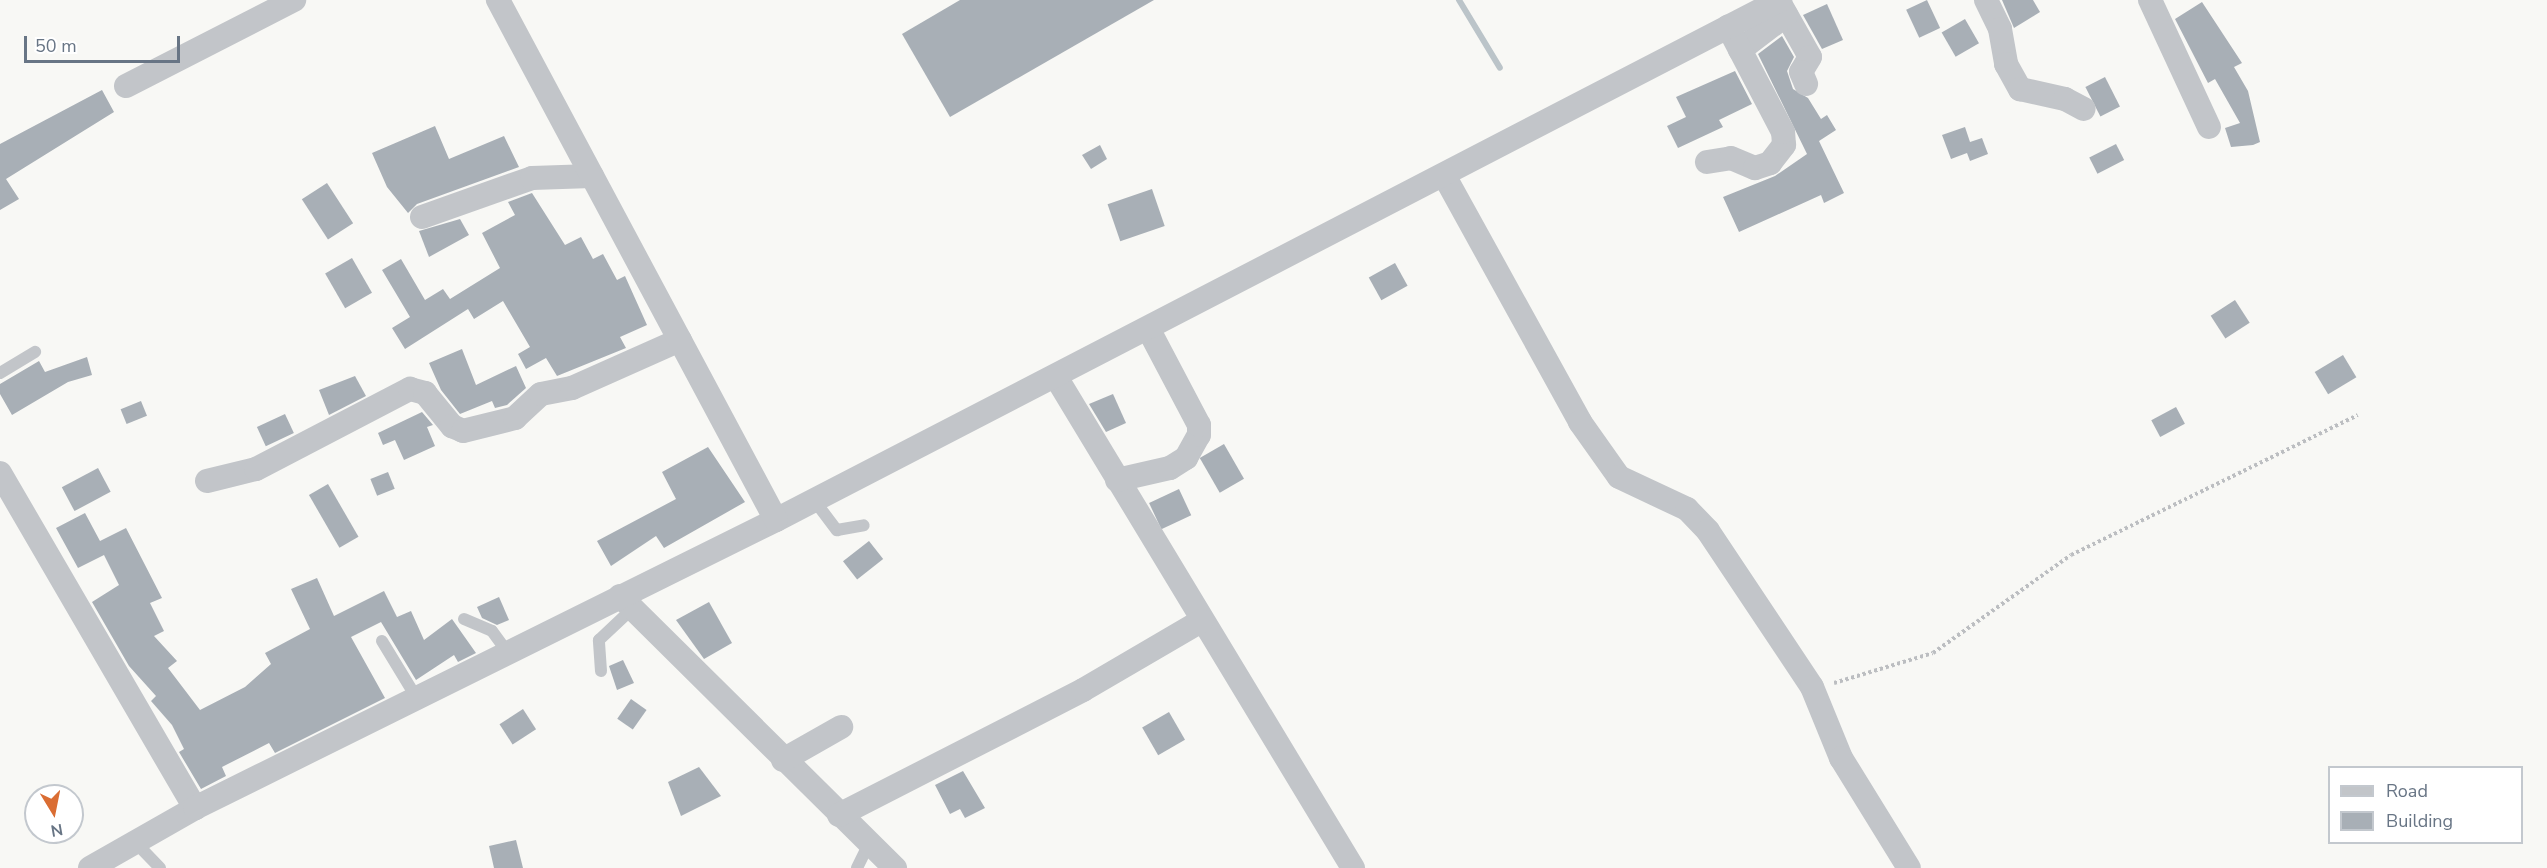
<!DOCTYPE html>
<style>
body{margin:0}
#map{position:relative;width:2547px;height:868px;overflow:hidden;background:#f8f8f5;font-family:"Nunito Sans",sans-serif}
div>[style]{position:absolute}
[style*='--x']{left:calc(var(--x)*1px);top:calc(var(--y)*1px);width:calc(var(--w)*1px);rotate:calc(var(--a)*1deg)}
.stream>*{height:6px;margin:-3px;padding:0 3px;transform-origin:3px;border-radius:3px;background:#bbc4c9}
.building>*{inset:0;background:#a8afb6;transform-origin:0 0}
.path>*{height:4px;margin-top:-2px;transform-origin:0;background:repeating-linear-gradient(90deg,#bcbec1 0 3px,transparent 0 6px)}
.service>*{height:12px;margin:-6px;padding:0 6px;transform-origin:6px;border-radius:6px;background:#c2c5c9}
.minor>*{height:24px;margin:-12px;padding:0 12px;transform-origin:12px;border-radius:12px;background:#c2c5c9}
span{translate:-50% -50%;white-space:nowrap;text-align:center;line-height:1.15;-webkit-text-stroke:6px #fff;paint-order:stroke}
.legend{position:absolute;left:2328px;top:766px;width:195px;height:78px;box-sizing:border-box;background:#fff;border:2px solid #c3c8ce;margin:0;padding:8px 10px;list-style:none;font-size:18px;color:#687585}
.legend li{display:flex;align-items:center;gap:12px;height:30px}
.legend b{width:30px;border:2px solid #c3c8ce}
.north{position:absolute;left:24px;top:784px;width:60px;height:60px;box-sizing:border-box;background:#fff;border:2px solid #c3c8ce;border-radius:50%;rotate:170deg;font-size:16px;font-weight:700;line-height:24px;text-align:center;color:#687585}
.north::after{content:'';display:block;margin:auto;width:21px;height:27px;background:#da6d33;clip-path:polygon(50% 0,100% 100%,50% 72%,0 100%)}
.scale{position:absolute;left:24px;top:36px;width:156px;height:27px;box-sizing:border-box;border:3px solid #687585;border-top:0;padding-left:8px;font-size:18px;line-height:21px;white-space:nowrap;color:#687585;-webkit-text-stroke:4px #fff;paint-order:stroke}
</style>
<div id="map">
<div class="stream">
<div style="--x:1459;--y:0;--w:79;--a:58.9"></div>
</div>
<div class="building">
<div style="clip-path:polygon(960px 0,1154px 0,950px 117px,902px 34px)"></div>
<div style="left:1927px;top:0;width:31px;height:23px;rotate:65deg"></div>
<div style="clip-path:polygon(2002px 0,2033px 0,2040px 12px,2014px 28px)"></div>
<div style="clip-path:polygon(2202px 2px,2242px 63px,2234px 67px,2248px 91px,2260px 142px,2253px 145px,2231px 147px,2225px 128px,2240px 123px,2215px 79px,2208px 83px,2175px 19px)"></div>
<div style="clip-path:polygon(1827px 4px,1843px 40px,1822px 49px,1803px 15px)"></div>
<div style="left:1965px;top:19px;width:28px;height:27px;rotate:60deg"></div>
<div style="clip-path:polygon(1782px 36px,1794px 57px,1787px 71px,1793px 89px,1808px 98px,1821px 119px,1827px 115px,1836px 130px,1819px 141px,1844px 193px,1824px 203px,1821px 195px,1739px 232px,1723px 197px,1775px 176px,1807px 154px,1758px 54px)"></div>
<div style="clip-path:polygon(1735px 71px,1752px 104px,1719px 120px,1723px 127px,1678px 148px,1667px 126px,1686px 117px,1676px 97px)"></div>
<div style="left:2105px;top:77px;width:33px;height:22px;rotate:63deg"></div>
<div style="clip-path:polygon(102px 90px,114px 112px,6px 179px,19px 199px,0 210px,0 144px)"></div>
<div style="clip-path:polygon(435px 126px,449px 159px,504px 136px,519px 167px,417px 204px,408px 213px,387px 187px,372px 153px)"></div>
<div style="clip-path:polygon(1965px 127px,1970px 142px,1982px 138px,1988px 154px,1970px 161px,1967px 153px,1951px 159px,1942px 135px)"></div>
<div style="left:2116px;top:144px;width:18px;height:30px;rotate:63deg"></div>
<div style="clip-path:polygon(1100px 145px,1107px 159px,1091px 169px,1082px 155px)"></div>
<div style="left:327px;top:183px;width:48px;height:30px;rotate:57deg"></div>
<div style="left:1152px;top:189px;width:39px;height:47px;rotate:71deg"></div>
<div style="clip-path:polygon(532px 193px,565px 245px,581px 237px,593px 259px,603px 254px,617px 280px,625px 276px,647px 325px,620px 337px,626px 348px,557px 376px,546px 358px,526px 369px,518px 354px,530px 347px,503px 301px,474px 319px,468px 309px,405px 349px,392px 328px,410px 317px,382px 270px,401px 259px,425px 300px,443px 289px,450px 299px,500px 268px,482px 233px,515px 215px,508px 202px)"></div>
<div style="clip-path:polygon(460px 219px,469px 235px,429px 257px,419px 231px)"></div>
<div style="left:352px;top:258px;width:40px;height:31px;rotate:60deg"></div>
<div style="left:1395px;top:263px;width:26px;height:30px;rotate:61deg"></div>
<div style="left:2235px;top:300px;width:27px;height:29px;rotate:57deg"></div>
<div style="clip-path:polygon(462px 349px,476px 385px,516px 366px,526px 388px,507px 405px,495px 408px,492px 401px,460px 414px,441px 390px,429px 363px)"></div>
<div style="left:2343px;top:355px;width:26px;height:33px;rotate:59deg"></div>
<div style="clip-path:polygon(87px 357px,92px 375px,68px 382px,12px 415px,0 394px,0 384px,39px 361px,45px 372px)"></div>
<div style="clip-path:polygon(355px 376px,366px 396px,329px 415px,319px 390px)"></div>
<div style="clip-path:polygon(1113px 394px,1126px 423px,1106px 432px,1089px 404px)"></div>
<div style="left:141px;top:401px;width:16px;height:22px;rotate:68deg"></div>
<div style="left:2176px;top:407px;width:19px;height:28px;rotate:62deg"></div>
<div style="clip-path:polygon(422px 412px,433px 425px,427px 427px,435px 446px,404px 460px,395px 440px,383px 445px,378px 433px)"></div>
<div style="left:285px;top:414px;width:21px;height:31px;rotate:65deg"></div>
<div style="left:1224px;top:444px;width:40px;height:28px;rotate:60deg"></div>
<div style="clip-path:polygon(708px 447px,745px 502px,664px 548px,656px 536px,611px 566px,597px 541px,676px 499px,662px 472px)"></div>
<div style="left:98px;top:468px;width:27px;height:41px;rotate:62deg"></div>
<div style="left:388px;top:472px;width:18px;height:19px;rotate:68deg"></div>
<div style="left:328px;top:484px;width:61px;height:22px;rotate:60deg"></div>
<div style="left:1179px;top:489px;width:29px;height:33px;rotate:65deg"></div>
<div style="clip-path:polygon(85px 513px,100px 541px,126px 528px,162px 598px,150px 603px,164px 631px,154px 636px,177px 661px,168px 668px,200px 710px,245px 687px,271px 664px,265px 653px,310px 629px,291px 589px,317px 578px,334px 616px,384px 591px,397px 617px,411px 611px,424px 640px,452px 619px,476px 653px,458px 662px,454px 655px,416px 680px,381px 622px,351px 637px,385px 698px,275px 753px,269px 743px,222px 767px,226px 776px,201px 789px,179px 752px,184px 749px,172px 725px,151px 701px,156px 696px,129px 666px,92px 602px,119px 585px,104px 555px,78px 568px,56px 528px)"></div>
<div style="left:869px;top:541px;width:23px;height:33px;rotate:52deg"></div>
<div style="clip-path:polygon(499px 597px,509px 620px,497px 625px,482px 618px,477px 607px)"></div>
<div style="clip-path:polygon(709px 602px,732px 643px,704px 659px,676px 620px)"></div>
<div style="clip-path:polygon(623px 660px,634px 683px,617px 690px,609px 666px)"></div>
<div style="left:631px;top:699px;width:19px;height:24px;rotate:35deg"></div>
<div style="left:523px;top:709px;width:24px;height:28px;rotate:57deg"></div>
<div style="left:1169px;top:712px;width:32px;height:31px;rotate:60deg"></div>
<div style="clip-path:polygon(699px 767px,721px 796px,681px 816px,668px 782px)"></div>
<div style="clip-path:polygon(963px 771px,985px 808px,965px 818px,960px 809px,950px 814px,935px 785px)"></div>
<div style="clip-path:polygon(516px 840px,523px 868px,494px 868px,489px 846px)"></div>
</div>
<div class="path">
<div style="--x:1834;--y:683;--w:103;--a:-16.9"></div>
<div style="--x:1933;--y:653;--w:169;--a:-35.4"></div>
<div style="--x:2071;--y:555;--w:319;--a:-26"></div>
</div>
<div class="service">
<div style="--x:0;--y:373;--w:41;--a:-31"></div>
<div style="--x:814;--y:500;--w:38;--a:53"></div>
<div style="--x:837;--y:530;--w:27;--a:-10"></div>
<div style="--x:464;--y:619;--w:30;--a:23"></div>
<div style="--x:492;--y:631;--w:26;--a:54"></div>
<div style="--x:382;--y:641;--w:66;--a:58.7"></div>
<div style="--x:601;--y:671;--w:31;--a:-94"></div>
<div style="--x:599;--y:640;--w:45;--a:-43.2"></div>
<div style="--x:135;--y:842;--w:36;--a:46"></div>
<div style="--x:857;--y:868;--w:28;--a:-64"></div>
</div>
<div class="minor">
<div style="--x:1778;--y:0;--w:65;--a:60.7"></div>
<div style="--x:1810;--y:57;--w:17;--a:121"></div>
<div style="--x:1801;--y:72;--w:13;--a:67"></div>
<div style="--x:1986;--y:0;--w:32;--a:64"></div>
<div style="--x:2000;--y:29;--w:36;--a:80"></div>
<div style="--x:2006;--y:64;--w:29;--a:61"></div>
<div style="--x:2020;--y:89;--w:46;--a:12.5"></div>
<div style="--x:2065;--y:99;--w:21;--a:28"></div>
<div style="--x:2150;--y:0;--w:140;--a:65.1"></div>
<div style="--x:1740;--y:50;--w:58;--a:-37.3"></div>
<div style="--x:126;--y:86;--w:189;--a:-27.1"></div>
<div style="--x:1707;--y:162;--w:24;--a:-9"></div>
<div style="--x:1731;--y:158;--w:26;--a:23"></div>
<div style="--x:1755;--y:168;--w:16;--a:-18"></div>
<div style="--x:1770;--y:163;--w:23;--a:-52"></div>
<div style="--x:1784;--y:145;--w:13;--a:-94"></div>
<div style="--x:1783;--y:132;--w:119;--a:-117.6"></div>
<div style="--x:1445;--y:177;--w:280;--a:61.1"></div>
<div style="--x:1580;--y:422;--w:67;--a:54.7"></div>
<div style="--x:1619;--y:477;--w:75;--a:25.2"></div>
<div style="--x:1687;--y:509;--w:30;--a:46"></div>
<div style="--x:1708;--y:531;--w:187;--a:56.3"></div>
<div style="--x:1812;--y:687;--w:77;--a:67.8"></div>
<div style="--x:1841;--y:758;--w:129;--a:58.3"></div>
<div style="--x:422;--y:217;--w:117;--a:-19.5"></div>
<div style="--x:532;--y:178;--w:60;--a:-1.9"></div>
<div style="--x:1056;--y:377;--w:574;--a:58.83"></div>
<div style="--x:0;--y:473;--w:388;--a:59.8"></div>
<div style="--x:1117;--y:480;--w:54;--a:-12.8"></div>
<div style="--x:1170;--y:468;--w:19;--a:-32"></div>
<div style="--x:1186;--y:458;--w:26;--a:-61"></div>
<div style="--x:1199;--y:435;--w:10;--a:-90"></div>
<div style="--x:1199;--y:425;--w:107;--a:-117.8"></div>
<div style="--x:207;--y:481;--w:50;--a:-13.8"></div>
<div style="--x:256;--y:469;--w:174;--a:-27.5"></div>
<div style="--x:410;--y:389;--w:16;--a:15"></div>
<div style="--x:425;--y:393;--w:43;--a:50.7"></div>
<div style="--x:452;--y:426;--w:12;--a:24"></div>
<div style="--x:463;--y:431;--w:54;--a:-14"></div>
<div style="--x:515;--y:418;--w:35;--a:-43"></div>
<div style="--x:541;--y:394;--w:32;--a:-11"></div>
<div style="--x:572;--y:388;--w:118;--a:-24"></div>
<div style="--x:776;--y:520;--w:1131;--a:-27.38"></div>
<div style="--x:620;--y:596;--w:387;--a:44.7"></div>
<div style="--x:783;--y:760;--w:67;--a:-29.6"></div>
<div style="--x:839;--y:815;--w:274;--a:-27.1"></div>
<div style="--x:1083;--y:690;--w:137;--a:-30.3"></div>
<div style="--x:90;--y:868;--w:121;--a:-29.7"></div>
<div style="--x:195;--y:808;--w:648;--a:-26.37"></div>
<div style="--x:776;--y:520;--w:590;--a:-118.13"></div>
</div>
<ul class="legend">
<li><b style="height:8px;background:#c2c5c9"></b>Road</li>
<li><b style="height:16px;background:#a8afb6"></b>Building</li>
</ul>
<div class="north">N</div>
<div class="scale">50 m</div>
</div>
